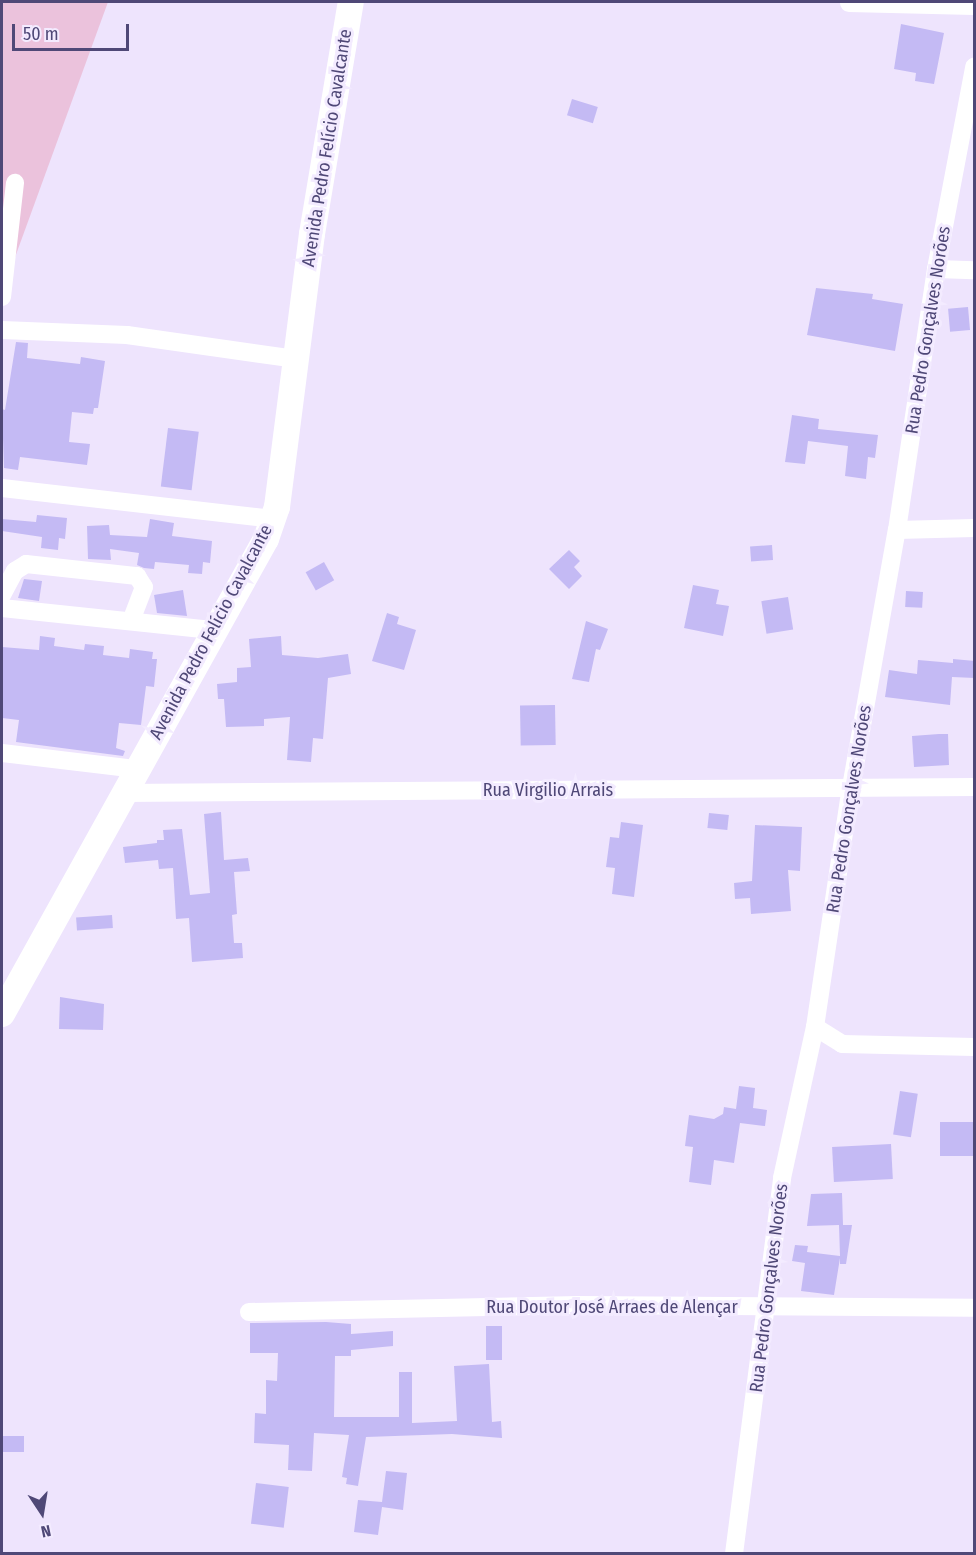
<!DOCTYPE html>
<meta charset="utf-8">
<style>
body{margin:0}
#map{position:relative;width:976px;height:1555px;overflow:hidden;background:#eee4fd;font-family:"Fira Sans Condensed",sans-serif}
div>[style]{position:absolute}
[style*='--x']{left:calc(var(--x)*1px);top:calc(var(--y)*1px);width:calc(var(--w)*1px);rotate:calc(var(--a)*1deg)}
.green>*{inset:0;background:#ebc2dc}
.building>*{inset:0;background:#c4baf4;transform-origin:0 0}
.street>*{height:18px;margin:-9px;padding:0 9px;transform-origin:9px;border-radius:9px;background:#fff}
.secondary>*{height:26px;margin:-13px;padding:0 13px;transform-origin:13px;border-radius:13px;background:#fff}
span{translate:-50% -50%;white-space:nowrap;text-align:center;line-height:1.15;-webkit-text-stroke:6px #f3ebff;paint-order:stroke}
.street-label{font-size:18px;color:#4f4877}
.frame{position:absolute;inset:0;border:3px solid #4f4877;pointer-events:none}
.north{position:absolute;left:12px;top:1483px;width:60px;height:60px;-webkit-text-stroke:4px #f3ebff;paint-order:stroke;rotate:168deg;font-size:16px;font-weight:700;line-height:24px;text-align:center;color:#4f4877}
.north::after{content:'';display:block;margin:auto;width:21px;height:27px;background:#4f4877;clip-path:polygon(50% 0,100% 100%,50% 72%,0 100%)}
.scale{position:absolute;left:12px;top:24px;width:117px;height:27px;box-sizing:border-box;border:3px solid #4f4877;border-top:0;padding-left:8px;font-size:18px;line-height:21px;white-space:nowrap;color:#4f4877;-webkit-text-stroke:4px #f3ebff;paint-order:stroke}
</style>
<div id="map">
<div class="green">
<div style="clip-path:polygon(2px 2px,108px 2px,2px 293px)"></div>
</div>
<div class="building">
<div style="clip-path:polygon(901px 24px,944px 33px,934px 84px,915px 81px,916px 73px,894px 69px)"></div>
<div style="left:572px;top:99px;width:27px;height:17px;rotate:17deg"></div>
<div style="clip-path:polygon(816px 288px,873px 294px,872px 299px,903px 304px,895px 351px,807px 335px)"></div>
<div style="left:968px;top:307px;width:23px;height:20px;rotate:85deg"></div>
<div style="clip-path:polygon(16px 342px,28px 343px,27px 358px,80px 364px,81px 357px,105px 361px,98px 408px,94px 408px,93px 414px,72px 412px,69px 442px,90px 444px,87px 465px,20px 457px,18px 470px,4px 468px,2px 409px,5px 410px)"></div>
<div style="clip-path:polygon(792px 415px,819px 419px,818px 429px,878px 435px,875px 458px,868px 457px,866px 479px,845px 476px,848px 446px,808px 441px,805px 464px,785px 462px)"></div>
<div style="left:168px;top:428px;width:31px;height:59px;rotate:7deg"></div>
<div style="clip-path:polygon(37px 515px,67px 518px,65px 539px,59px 538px,58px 550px,41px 548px,42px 537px,2px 531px,2px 519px,36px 522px)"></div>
<div style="clip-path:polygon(150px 519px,174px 523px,172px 536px,212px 541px,210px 563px,203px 562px,202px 574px,188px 573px,189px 565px,155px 562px,154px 569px,144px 568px,137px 565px,139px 553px,110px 549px,111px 560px,88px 559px,87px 526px,109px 525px,110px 535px,147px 537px)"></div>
<div style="left:772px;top:545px;width:15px;height:22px;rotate:86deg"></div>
<div style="clip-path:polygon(569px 550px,580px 561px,574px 567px,582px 576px,569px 589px,549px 569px)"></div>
<div style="left:324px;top:562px;width:21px;height:21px;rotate:61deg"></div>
<div style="clip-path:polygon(24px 579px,42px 581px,39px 601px,18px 598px)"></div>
<div style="clip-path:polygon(693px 585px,719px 590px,716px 604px,729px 606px,723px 636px,684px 628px)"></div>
<div style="clip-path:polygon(183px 590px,187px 616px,157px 613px,154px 595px)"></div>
<div style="left:906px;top:591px;width:17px;height:16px;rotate:3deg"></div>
<div style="left:788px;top:597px;width:33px;height:27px;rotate:81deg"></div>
<div style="clip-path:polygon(387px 613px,399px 617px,397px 624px,416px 630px,404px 670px,372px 661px)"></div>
<div style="clip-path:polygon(586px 621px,608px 629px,600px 650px,596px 649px,589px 682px,572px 679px)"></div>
<div style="clip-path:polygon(40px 636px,55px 638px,54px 646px,84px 650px,85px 644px,104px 646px,103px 655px,129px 658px,130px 649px,153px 652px,152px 659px,157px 659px,154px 687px,146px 686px,141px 725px,119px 723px,116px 748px,125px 751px,123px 756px,16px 742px,19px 720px,2px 718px,2px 647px,39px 650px)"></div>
<div style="clip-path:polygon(281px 636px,282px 655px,318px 658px,348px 654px,351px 674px,328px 678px,323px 739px,313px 738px,311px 762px,287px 760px,290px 717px,264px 719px,264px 726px,226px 727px,224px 699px,218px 699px,217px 684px,237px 682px,237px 668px,251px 667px,249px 639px)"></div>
<div style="clip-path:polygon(953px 659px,975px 661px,975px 678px,952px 677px,950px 705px,885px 697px,889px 670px,917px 674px,918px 660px,953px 663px)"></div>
<div style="left:555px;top:705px;width:40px;height:35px;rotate:89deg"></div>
<div style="clip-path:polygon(939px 734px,948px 734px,949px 765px,914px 767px,912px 736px)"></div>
<div style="clip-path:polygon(221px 812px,224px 860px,248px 858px,250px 871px,234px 872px,237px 914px,232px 915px,234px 943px,242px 943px,243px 958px,192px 962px,189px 918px,176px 919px,173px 868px,159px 869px,158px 860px,125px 863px,123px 847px,157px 843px,157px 840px,164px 840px,163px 830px,182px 829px,190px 895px,210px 893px,204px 814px)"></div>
<div style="left:709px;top:813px;width:20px;height:15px;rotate:6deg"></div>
<div style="clip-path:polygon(621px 822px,643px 825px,634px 897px,612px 894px,615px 868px,606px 867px,610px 837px,619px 838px)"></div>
<div style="clip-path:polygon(755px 825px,802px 827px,800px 871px,788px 870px,791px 911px,751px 914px,750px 898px,735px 899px,734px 883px,752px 881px)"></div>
<div style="left:112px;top:915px;width:13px;height:36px;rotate:86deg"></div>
<div style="clip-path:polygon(60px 997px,104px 1004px,103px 1030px,59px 1029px)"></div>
<div style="clip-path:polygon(739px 1086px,755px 1088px,753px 1108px,767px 1110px,765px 1126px,740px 1123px,734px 1163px,714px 1160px,711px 1185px,689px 1182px,693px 1147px,685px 1146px,689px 1115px,714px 1119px,723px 1114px,724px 1107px,736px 1109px)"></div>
<div style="left:900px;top:1091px;width:18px;height:44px;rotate:9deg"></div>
<div style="left:940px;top:1122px;width:35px;height:34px"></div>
<div style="left:891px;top:1144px;width:35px;height:59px;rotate:87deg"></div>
<div style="clip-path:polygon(842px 1193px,843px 1225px,852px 1225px,846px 1264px,840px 1264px,840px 1258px,834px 1295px,801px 1291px,805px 1263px,792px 1261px,795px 1245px,808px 1246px,807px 1252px,840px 1256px,839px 1225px,807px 1226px,811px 1194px)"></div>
<div style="clip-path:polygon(326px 1322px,351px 1324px,351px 1334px,393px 1331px,393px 1346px,351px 1350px,351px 1356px,335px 1356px,334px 1417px,399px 1417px,399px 1372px,412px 1372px,412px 1423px,457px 1421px,454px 1366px,489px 1364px,492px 1422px,501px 1421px,502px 1438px,452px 1434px,366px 1437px,358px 1486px,346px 1484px,347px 1478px,342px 1477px,349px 1435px,314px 1433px,312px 1471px,288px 1470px,289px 1445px,254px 1443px,255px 1413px,266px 1414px,266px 1380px,277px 1381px,278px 1353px,250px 1353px,250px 1323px)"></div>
<div style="left:486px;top:1326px;width:16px;height:34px"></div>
<div style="left:2px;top:1436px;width:22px;height:16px"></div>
<div style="clip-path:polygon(386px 1471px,407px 1473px,403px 1510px,382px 1507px,378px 1535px,354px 1532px,358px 1500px,382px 1502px)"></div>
<div style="left:256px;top:1483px;width:33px;height:41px;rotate:7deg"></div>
</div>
<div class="street">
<div style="--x:849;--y:3;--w:125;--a:1.4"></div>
<div style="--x:936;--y:269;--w:38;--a:2"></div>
<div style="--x:2;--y:297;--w:115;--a:-83.5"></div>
<div style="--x:2;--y:330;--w:125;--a:2.3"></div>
<div style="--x:127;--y:335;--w:170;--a:8.1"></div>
<div style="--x:2;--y:488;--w:273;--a:6.5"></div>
<div style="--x:897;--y:530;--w:77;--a:-1.5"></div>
<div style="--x:2;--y:595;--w:27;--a:-62"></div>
<div style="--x:15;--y:571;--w:13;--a:-32"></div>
<div style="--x:26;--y:564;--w:112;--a:6.2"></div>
<div style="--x:137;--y:576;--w:13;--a:58"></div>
<div style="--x:144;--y:587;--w:36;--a:111"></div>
<div style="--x:2;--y:608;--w:211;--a:6"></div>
<div style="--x:2;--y:753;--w:136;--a:6.8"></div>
<div style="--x:122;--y:793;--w:852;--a:-0.4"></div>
<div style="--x:815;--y:1027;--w:32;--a:32"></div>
<div style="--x:842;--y:1044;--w:132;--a:1.3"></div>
<div style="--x:249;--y:1312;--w:330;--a:-1.2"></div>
<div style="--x:579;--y:1305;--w:395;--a:0.4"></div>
<div style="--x:734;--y:1554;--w:379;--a:-82.7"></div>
<div style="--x:782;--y:1178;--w:155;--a:-77.7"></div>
<div style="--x:815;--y:1027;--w:243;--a:-81.5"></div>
<div style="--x:851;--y:787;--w:261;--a:-79.9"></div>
<div style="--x:897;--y:530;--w:264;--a:-81.5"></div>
<div style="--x:936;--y:269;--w:206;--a:-79.3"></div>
</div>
<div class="secondary">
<div style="--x:2;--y:1014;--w:543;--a:-60.94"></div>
<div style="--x:266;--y:539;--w:34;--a:-71"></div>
<div style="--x:277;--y:507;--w:275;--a:-82.7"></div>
<div style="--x:312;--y:234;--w:235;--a:-80.5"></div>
</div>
<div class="street-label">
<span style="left:327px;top:148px;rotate:-81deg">Avenida Pedro Felício Cavalcante</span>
<span style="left:928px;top:330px;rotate:-81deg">Rua Pedro Gonçalves Norões</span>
<span style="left:211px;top:632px;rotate:-62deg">Avenida Pedro Felício Cavalcante</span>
<span style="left:548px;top:790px">Rua Virgilio Arrais</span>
<span style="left:849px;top:809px;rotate:-81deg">Rua Pedro Gonçalves Norões</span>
<span style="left:769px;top:1288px;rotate:-83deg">Rua Pedro Gonçalves Norões</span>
<span style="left:612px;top:1307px">Rua Doutor José Arraes de Alençar</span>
</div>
<div class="frame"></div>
<div class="north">N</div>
<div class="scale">50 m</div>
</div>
